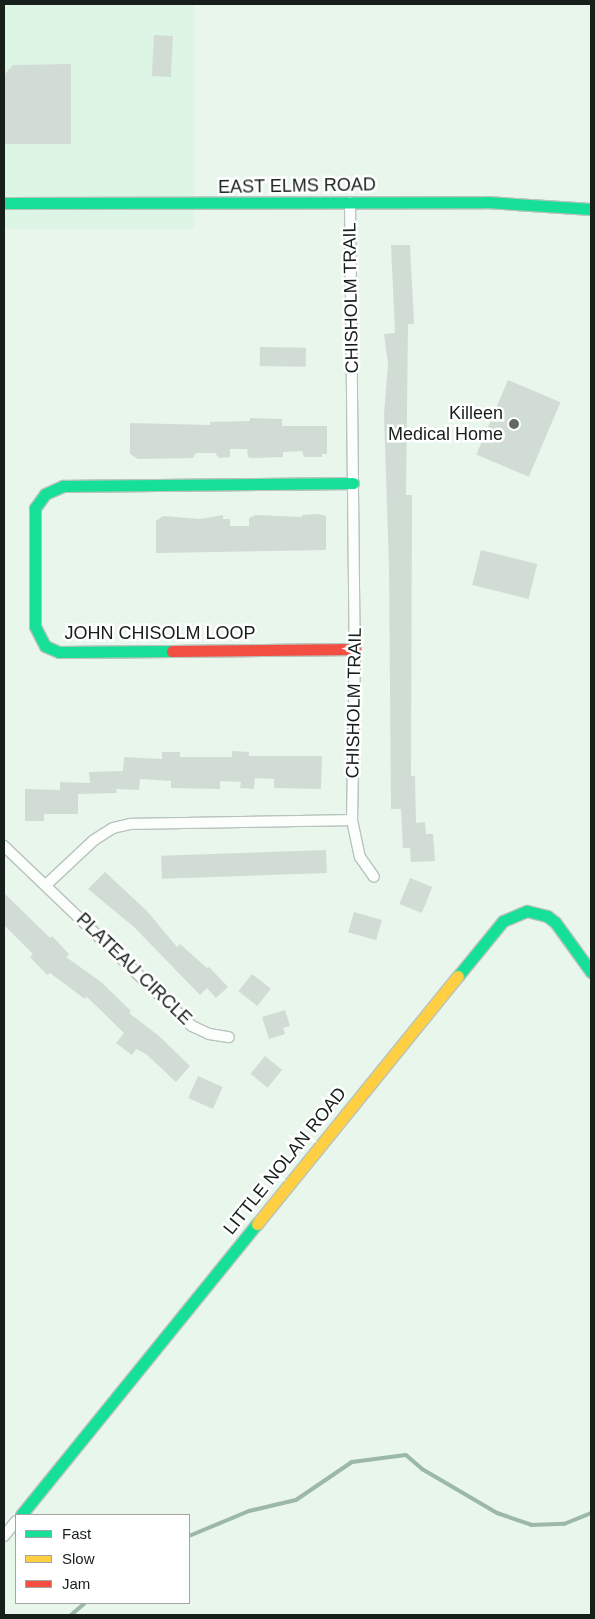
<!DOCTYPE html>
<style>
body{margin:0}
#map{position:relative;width:595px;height:1619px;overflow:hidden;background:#e8f6ec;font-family:Arial,sans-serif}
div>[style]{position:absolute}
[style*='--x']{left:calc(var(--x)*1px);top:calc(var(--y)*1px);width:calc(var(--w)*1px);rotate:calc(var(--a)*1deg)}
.built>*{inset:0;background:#dcf5e4;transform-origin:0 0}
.stream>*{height:4px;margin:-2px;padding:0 2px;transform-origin:2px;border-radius:2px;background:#9cb8a6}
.building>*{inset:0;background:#d1dcd4;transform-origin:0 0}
.roads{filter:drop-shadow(1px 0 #b8c3bc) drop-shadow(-1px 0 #b8c3bc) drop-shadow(0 1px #b8c3bc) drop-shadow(0 -1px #b8c3bc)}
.street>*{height:10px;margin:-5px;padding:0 5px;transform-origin:5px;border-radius:5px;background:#fcfefc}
.fast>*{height:11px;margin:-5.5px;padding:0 5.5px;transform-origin:5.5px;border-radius:5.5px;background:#16e098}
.slow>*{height:11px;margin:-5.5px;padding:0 5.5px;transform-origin:5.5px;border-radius:5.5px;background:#ffcf43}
.jam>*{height:11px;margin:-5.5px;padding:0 5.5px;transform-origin:5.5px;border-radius:5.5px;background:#f24e42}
.dots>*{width:14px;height:14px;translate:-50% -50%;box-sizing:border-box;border:2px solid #fff;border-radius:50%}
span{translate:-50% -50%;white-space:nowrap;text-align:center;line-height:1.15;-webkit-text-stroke:5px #fff;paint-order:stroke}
.street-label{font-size:18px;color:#161f19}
.poi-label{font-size:18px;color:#161f19}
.right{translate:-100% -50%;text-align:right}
.frame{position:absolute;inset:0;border:5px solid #161f19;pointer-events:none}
.legend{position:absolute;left:15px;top:1514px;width:175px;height:90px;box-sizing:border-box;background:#fff;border:1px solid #a2a5a3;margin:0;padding:6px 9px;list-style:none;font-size:15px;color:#161f19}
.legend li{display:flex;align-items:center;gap:10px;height:25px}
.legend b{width:25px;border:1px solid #a2a5a3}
</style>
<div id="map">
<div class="built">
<div style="left:4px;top:4px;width:190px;height:225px"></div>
</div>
<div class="stream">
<div style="--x:189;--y:1536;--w:65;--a:-22.6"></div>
<div style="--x:249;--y:1511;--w:48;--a:-13.2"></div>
<div style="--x:296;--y:1500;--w:68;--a:-34.2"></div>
<div style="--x:352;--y:1462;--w:54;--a:-7.4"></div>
<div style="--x:406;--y:1455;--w:21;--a:41"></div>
<div style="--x:422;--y:1469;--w:87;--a:30.4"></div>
<div style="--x:497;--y:1513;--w:36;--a:19"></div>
<div style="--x:531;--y:1525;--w:33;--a:-2"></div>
<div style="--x:564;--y:1524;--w:29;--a:-22"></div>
<div style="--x:71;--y:1615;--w:18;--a:-41"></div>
</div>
<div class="building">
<div style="left:154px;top:35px;width:19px;height:41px;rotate:3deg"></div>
<div style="clip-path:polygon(71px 64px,71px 144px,4px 144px,4px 75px,13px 65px)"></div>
<div style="clip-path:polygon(391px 245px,410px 245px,414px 324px,408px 324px,406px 495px,412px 495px,411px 776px,415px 776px,416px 823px,425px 822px,426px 834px,433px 834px,435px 861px,411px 862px,410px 848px,403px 848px,401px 809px,391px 809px,389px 567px,384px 414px,388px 364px,384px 334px,395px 333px)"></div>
<div style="left:260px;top:347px;width:46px;height:19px;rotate:1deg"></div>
<div style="left:508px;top:380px;width:57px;height:81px;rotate:23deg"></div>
<div style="clip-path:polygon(250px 418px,282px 419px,282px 426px,327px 426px,327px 454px,322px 454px,322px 457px,304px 457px,302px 451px,283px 452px,283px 457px,251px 458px,248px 457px,247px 449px,230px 449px,230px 457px,219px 458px,215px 453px,196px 453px,193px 458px,138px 459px,130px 454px,130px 423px,210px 425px,210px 422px,250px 421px)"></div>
<div style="clip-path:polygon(318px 514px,326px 516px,326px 550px,156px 553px,156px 521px,163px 516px,200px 519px,223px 515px,223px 519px,230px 519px,230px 526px,249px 526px,249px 518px,256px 515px,302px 517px,302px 515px)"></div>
<div style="left:481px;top:550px;width:58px;height:36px;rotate:14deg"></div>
<div style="clip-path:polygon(232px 751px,249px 752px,249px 756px,322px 756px,321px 789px,274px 788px,274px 779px,255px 778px,254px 789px,240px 788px,241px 782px,220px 781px,220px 789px,171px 788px,171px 781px,140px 779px,139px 790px,116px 789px,117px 793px,78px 794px,78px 814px,44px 814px,44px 821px,25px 821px,25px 789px,60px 790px,60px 782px,90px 783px,89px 772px,123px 771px,124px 757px,162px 759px,162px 752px,180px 752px,180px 757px,232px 757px)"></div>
<div style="left:326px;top:850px;width:23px;height:165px;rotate:88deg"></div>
<div style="clip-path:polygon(105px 872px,147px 911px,177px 947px,180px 944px,207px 968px,209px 967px,228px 987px,216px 998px,207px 988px,200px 995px,134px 927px,88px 889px)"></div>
<div style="left:410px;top:878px;width:24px;height:28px;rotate:22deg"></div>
<div style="clip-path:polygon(4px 893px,50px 938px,52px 936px,69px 954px,66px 957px,101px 982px,131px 1011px,129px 1013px,159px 1036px,190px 1066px,176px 1082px,146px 1054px,136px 1049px,132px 1055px,116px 1043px,124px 1033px,86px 996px,85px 999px,50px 973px,47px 975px,30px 957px,33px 954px,4px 925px)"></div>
<div style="left:354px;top:912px;width:29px;height:21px;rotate:16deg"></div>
<div style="left:252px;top:974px;width:24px;height:22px;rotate:38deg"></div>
<div style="clip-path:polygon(285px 1010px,290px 1026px,283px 1028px,285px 1034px,269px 1039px,262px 1017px)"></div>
<div style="left:265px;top:1056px;width:22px;height:23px;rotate:39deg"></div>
<div style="left:198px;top:1076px;width:27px;height:24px;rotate:24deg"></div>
</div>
<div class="roads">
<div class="street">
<div style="--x:350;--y:202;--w:447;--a:89.4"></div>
<div style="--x:355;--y:649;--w:171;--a:91"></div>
<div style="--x:352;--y:820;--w:38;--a:78"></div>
<div style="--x:360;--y:857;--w:24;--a:55"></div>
<div style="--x:4;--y:846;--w:260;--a:43.8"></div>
<div style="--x:192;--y:1026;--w:19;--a:25"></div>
<div style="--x:209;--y:1034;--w:20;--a:9"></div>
<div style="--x:47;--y:884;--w:64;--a:-43.1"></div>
<div style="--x:94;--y:840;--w:22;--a:-32"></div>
<div style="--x:113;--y:828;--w:18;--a:-13"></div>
<div style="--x:131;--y:824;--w:221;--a:-1"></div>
<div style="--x:4;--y:1536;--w:19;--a:-51"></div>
</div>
<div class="fast">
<div style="--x:4;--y:203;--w:482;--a:-0.1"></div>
<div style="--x:486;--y:202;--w:105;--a:3.8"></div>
<div style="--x:172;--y:651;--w:113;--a:179.5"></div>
<div style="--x:59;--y:652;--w:15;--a:-157"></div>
<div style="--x:45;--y:646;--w:22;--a:-117"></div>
<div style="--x:35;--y:626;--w:118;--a:-90"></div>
<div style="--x:35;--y:508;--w:17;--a:-54"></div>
<div style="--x:45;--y:494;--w:20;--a:-24"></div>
<div style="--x:63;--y:486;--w:290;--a:-0.6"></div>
<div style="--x:458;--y:976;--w:71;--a:-50.7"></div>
<div style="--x:503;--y:921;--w:26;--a:-23"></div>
<div style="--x:527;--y:911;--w:21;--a:14"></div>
<div style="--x:547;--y:916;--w:10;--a:37"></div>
<div style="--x:555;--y:922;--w:62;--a:54.2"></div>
<div style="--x:21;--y:1515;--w:375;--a:-51"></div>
</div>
<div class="slow">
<div style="--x:257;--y:1224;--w:319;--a:-51"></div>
</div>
<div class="jam">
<div style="--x:172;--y:651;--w:183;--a:-0.6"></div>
</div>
</div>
<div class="dots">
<div style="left:514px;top:424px;background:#606a63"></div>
</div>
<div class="street-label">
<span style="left:297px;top:186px;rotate:-1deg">EAST ELMS ROAD</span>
<span style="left:351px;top:298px;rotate:-91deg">CHISHOLM TRAIL</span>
<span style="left:160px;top:633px">JOHN CHISOLM LOOP</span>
<span style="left:354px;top:703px;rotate:-89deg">CHISHOLM TRAIL</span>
<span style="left:134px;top:969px;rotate:44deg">PLATEAU CIRCLE</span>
<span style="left:285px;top:1161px;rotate:-51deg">LITTLE NOLAN ROAD</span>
</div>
<div class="poi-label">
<span class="right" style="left:503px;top:424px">Killeen<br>Medical Home</span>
</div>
<div class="frame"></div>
<ul class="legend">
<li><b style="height:6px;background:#16e098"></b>Fast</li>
<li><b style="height:6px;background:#ffcf43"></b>Slow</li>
<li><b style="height:6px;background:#f24e42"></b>Jam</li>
</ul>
</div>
